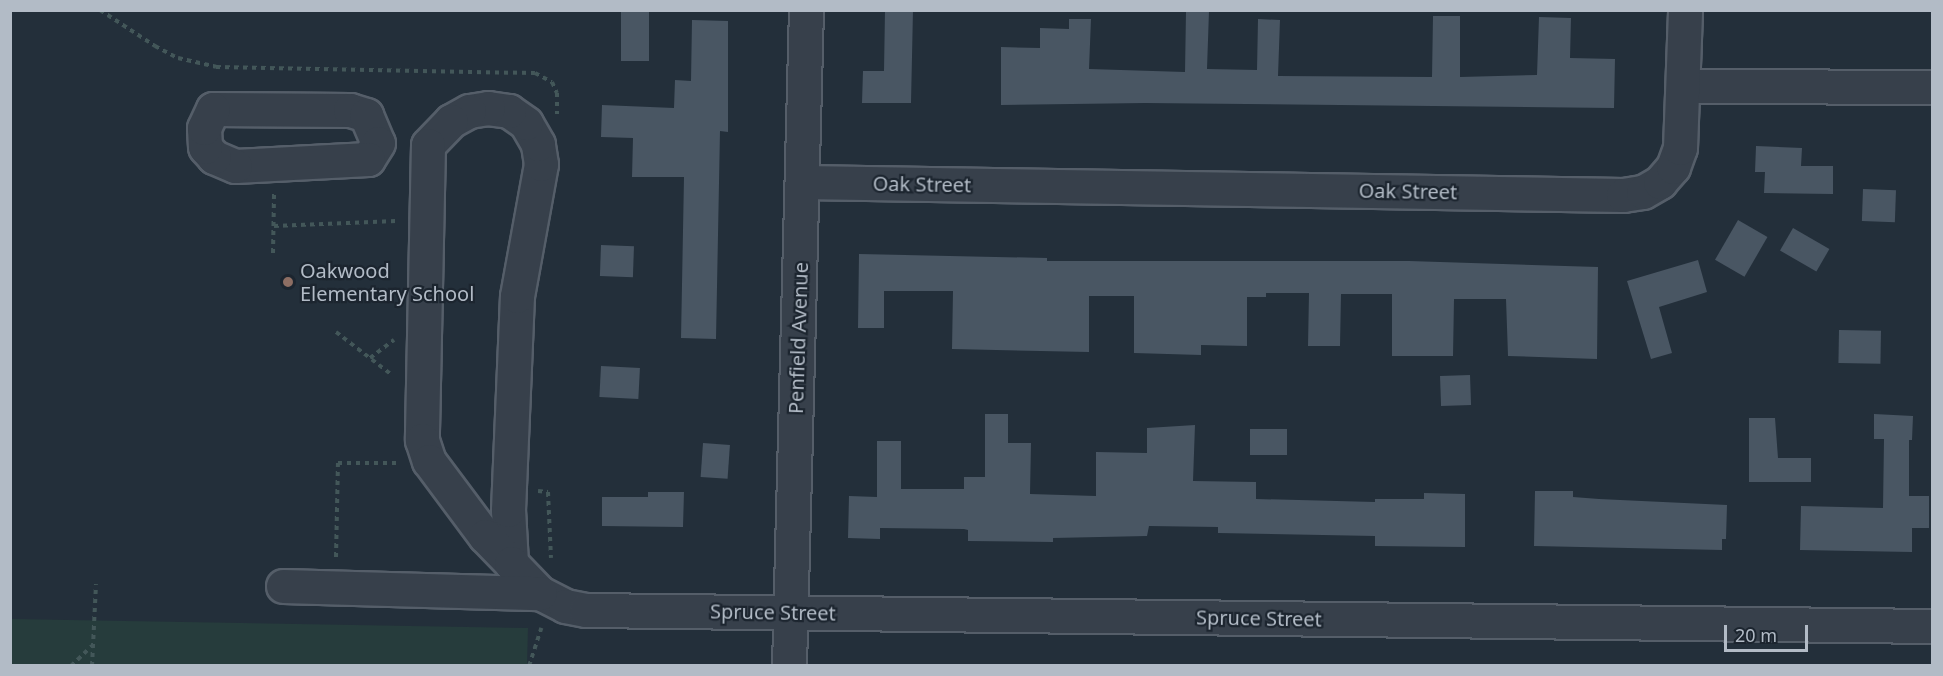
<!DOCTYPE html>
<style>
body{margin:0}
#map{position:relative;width:1943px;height:676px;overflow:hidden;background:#232f3a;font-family:"Noto Sans",sans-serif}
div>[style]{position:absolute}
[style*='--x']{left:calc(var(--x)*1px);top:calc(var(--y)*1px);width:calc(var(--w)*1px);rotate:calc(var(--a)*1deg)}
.green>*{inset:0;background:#263c3c}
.building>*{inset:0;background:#495663;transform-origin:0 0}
.path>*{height:4px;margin-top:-2px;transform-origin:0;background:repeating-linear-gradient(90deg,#435759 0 4.5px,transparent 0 9px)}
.roads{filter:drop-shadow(2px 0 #555e69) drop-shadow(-2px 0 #555e69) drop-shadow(0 2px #555e69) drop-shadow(0 -2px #555e69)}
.minor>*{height:33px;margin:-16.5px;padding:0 16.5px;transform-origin:16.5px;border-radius:16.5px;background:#37404b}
.dots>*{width:16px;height:16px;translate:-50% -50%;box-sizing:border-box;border:3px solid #1c252f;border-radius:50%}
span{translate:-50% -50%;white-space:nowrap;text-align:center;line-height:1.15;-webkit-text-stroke:4.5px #1c252f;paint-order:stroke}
.street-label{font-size:20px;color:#b2bbc6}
.poi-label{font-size:20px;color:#b2bbc6}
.left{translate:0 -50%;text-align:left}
.frame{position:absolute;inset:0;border:12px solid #b2bbc6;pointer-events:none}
.scale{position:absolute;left:1724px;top:625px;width:84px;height:27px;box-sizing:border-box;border:3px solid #b2bbc6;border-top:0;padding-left:8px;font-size:18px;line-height:21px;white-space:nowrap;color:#b2bbc6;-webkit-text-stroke:4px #1c252f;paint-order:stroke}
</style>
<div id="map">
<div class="green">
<div style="clip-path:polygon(11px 619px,528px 628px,527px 665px,11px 665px)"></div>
</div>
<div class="building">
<div style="left:621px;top:10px;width:28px;height:51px"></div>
<div style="clip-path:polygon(885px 10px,913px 10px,911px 103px,862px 103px,863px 71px,884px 71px)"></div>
<div style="clip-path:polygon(1186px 11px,1209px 11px,1207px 69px,1257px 70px,1258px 19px,1280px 20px,1278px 76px,1432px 77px,1433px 16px,1460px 16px,1460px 77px,1537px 75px,1539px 17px,1571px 18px,1570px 58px,1615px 59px,1614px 108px,1145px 103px,1001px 105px,1001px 47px,1040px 48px,1040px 28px,1069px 29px,1069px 19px,1091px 19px,1089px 69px,1185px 72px)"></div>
<div style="clip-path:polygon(692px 20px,728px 21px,728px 132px,720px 131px,716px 339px,681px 338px,684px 177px,632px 177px,633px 138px,601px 137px,602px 105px,674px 108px,675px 80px,691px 81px)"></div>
<div style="clip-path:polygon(1756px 146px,1802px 148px,1801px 166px,1833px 166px,1833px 194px,1764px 193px,1765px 172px,1755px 172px)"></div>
<div style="left:1863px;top:189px;width:33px;height:32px;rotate:2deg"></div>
<div style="left:1738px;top:220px;width:34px;height:46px;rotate:30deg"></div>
<div style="left:1793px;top:228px;width:42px;height:26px;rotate:30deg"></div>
<div style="left:601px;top:245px;width:33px;height:31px;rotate:2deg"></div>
<div style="clip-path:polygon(859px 254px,1047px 258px,1047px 261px,1409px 261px,1598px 267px,1597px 359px,1508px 356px,1506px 299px,1454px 299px,1453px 356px,1392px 356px,1392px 294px,1341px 294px,1340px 346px,1308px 346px,1309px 293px,1266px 293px,1266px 297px,1247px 297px,1247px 346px,1201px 345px,1201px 355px,1134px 353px,1134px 296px,1089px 296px,1089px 352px,952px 349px,953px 291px,884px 291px,884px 328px,858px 328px)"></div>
<div style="clip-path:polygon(1698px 260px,1707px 292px,1659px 307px,1672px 353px,1651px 359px,1627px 281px)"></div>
<div style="left:1839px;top:330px;width:42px;height:33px;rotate:1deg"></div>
<div style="left:601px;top:366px;width:39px;height:31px;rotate:3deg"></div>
<div style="left:1470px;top:375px;width:30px;height:30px;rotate:88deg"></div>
<div style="clip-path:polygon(985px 414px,1008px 414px,1008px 443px,1031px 443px,1030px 494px,1096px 496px,1096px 452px,1147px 453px,1147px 428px,1195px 425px,1193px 481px,1256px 482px,1256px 499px,1375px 502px,1375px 499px,1424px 499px,1424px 493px,1465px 494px,1465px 547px,1375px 546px,1375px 536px,1218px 533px,1218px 527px,1149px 526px,1147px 536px,1053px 538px,1053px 542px,968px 541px,968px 530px,964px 529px,880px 528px,880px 539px,848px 538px,849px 496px,877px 497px,877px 441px,901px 441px,901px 489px,964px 489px,964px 477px,985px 477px)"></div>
<div style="clip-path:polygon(1874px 414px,1913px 416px,1912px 440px,1909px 440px,1909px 496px,1929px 496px,1929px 528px,1912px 528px,1912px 552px,1800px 550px,1801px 506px,1883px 508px,1884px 439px,1874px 439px)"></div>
<div style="clip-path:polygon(1749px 418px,1775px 418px,1778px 458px,1811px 458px,1811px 482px,1749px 482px)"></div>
<div style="left:1250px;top:429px;width:37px;height:26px"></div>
<div style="left:703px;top:443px;width:27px;height:34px;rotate:4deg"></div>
<div style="clip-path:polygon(1535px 491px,1573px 491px,1573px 497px,1599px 499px,1727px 505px,1726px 539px,1722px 539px,1722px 550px,1534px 546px)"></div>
<div style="clip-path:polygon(648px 492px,684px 492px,683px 527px,602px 526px,602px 497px,648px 497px)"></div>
</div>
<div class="path">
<div style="--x:100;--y:10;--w:66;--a:33.2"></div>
<div style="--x:155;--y:46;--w:26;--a:28"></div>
<div style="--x:178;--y:58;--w:39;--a:13"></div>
<div style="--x:216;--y:67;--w:319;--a:1.1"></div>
<div style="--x:535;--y:73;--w:19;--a:28"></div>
<div style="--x:552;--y:82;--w:12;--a:66"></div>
<div style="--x:557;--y:93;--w:21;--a:90"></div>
<div style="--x:274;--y:226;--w:122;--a:-2.3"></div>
<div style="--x:273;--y:253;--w:59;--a:-89"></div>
<div style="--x:336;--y:332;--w:71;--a:37.5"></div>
<div style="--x:370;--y:358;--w:30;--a:-37"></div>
<div style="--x:538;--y:491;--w:10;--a:6"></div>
<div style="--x:548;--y:492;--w:66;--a:87.4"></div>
<div style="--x:336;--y:557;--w:94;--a:-88.8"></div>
<div style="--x:338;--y:463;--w:60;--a:0"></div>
<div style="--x:71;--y:666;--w:29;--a:-44"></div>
<div style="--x:92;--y:666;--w:82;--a:-87.2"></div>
<div style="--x:529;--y:666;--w:40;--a:-72"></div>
</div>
<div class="roads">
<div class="minor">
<div style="--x:1683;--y:86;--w:249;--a:0.2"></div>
<div style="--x:213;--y:109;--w:137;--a:0.4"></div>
<div style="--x:350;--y:110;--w:17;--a:17"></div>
<div style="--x:366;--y:115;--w:30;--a:67"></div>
<div style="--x:378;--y:143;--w:19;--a:122"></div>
<div style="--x:368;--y:159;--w:133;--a:177"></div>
<div style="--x:235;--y:166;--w:23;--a:-157"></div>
<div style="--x:214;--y:157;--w:13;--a:-132"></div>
<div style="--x:205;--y:147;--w:19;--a:-93"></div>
<div style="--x:204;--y:128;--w:21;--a:-65"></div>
<div style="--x:802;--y:182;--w:821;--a:0.91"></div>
<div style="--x:1623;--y:195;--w:20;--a:-9"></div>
<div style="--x:1643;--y:192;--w:20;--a:-30"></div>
<div style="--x:1660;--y:182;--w:20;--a:-49"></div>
<div style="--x:1673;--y:167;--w:20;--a:-70"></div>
<div style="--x:1680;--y:148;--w:138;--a:-87.9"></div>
<div style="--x:511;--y:563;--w:53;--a:-93.2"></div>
<div style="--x:508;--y:510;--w:214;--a:-87.6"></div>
<div style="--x:517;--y:296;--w:134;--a:-79.7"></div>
<div style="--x:541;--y:164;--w:20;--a:-99"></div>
<div style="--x:538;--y:144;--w:24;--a:-120"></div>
<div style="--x:526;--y:123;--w:21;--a:-145"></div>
<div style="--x:509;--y:111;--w:21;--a:-172"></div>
<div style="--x:488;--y:108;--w:19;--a:171"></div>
<div style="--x:469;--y:111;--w:21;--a:151"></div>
<div style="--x:451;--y:121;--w:33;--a:134"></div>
<div style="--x:428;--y:145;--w:295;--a:91.2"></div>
<div style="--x:422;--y:440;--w:22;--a:72"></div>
<div style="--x:429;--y:461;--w:94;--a:53.3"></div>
<div style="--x:485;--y:536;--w:37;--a:46"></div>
<div style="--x:511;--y:563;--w:42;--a:46"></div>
<div style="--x:540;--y:593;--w:28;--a:27"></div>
<div style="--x:565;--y:606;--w:21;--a:11"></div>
<div style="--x:586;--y:610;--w:1346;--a:0.68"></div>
<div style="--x:283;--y:586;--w:257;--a:1.6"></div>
<div style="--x:789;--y:666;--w:656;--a:-88.52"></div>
</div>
</div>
<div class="dots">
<div style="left:288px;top:282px;background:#8d6e63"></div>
</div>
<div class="street-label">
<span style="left:922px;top:184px;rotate:1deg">Oak Street</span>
<span style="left:1408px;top:191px;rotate:1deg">Oak Street</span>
<span style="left:798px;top:338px;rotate:-88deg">Penfield Avenue</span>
<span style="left:773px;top:612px;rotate:1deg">Spruce Street</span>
<span style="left:1259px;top:618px;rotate:1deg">Spruce Street</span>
</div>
<div class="poi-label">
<span class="left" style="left:300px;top:282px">Oakwood<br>Elementary School</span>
</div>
<div class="frame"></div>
<div class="scale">20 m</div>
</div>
